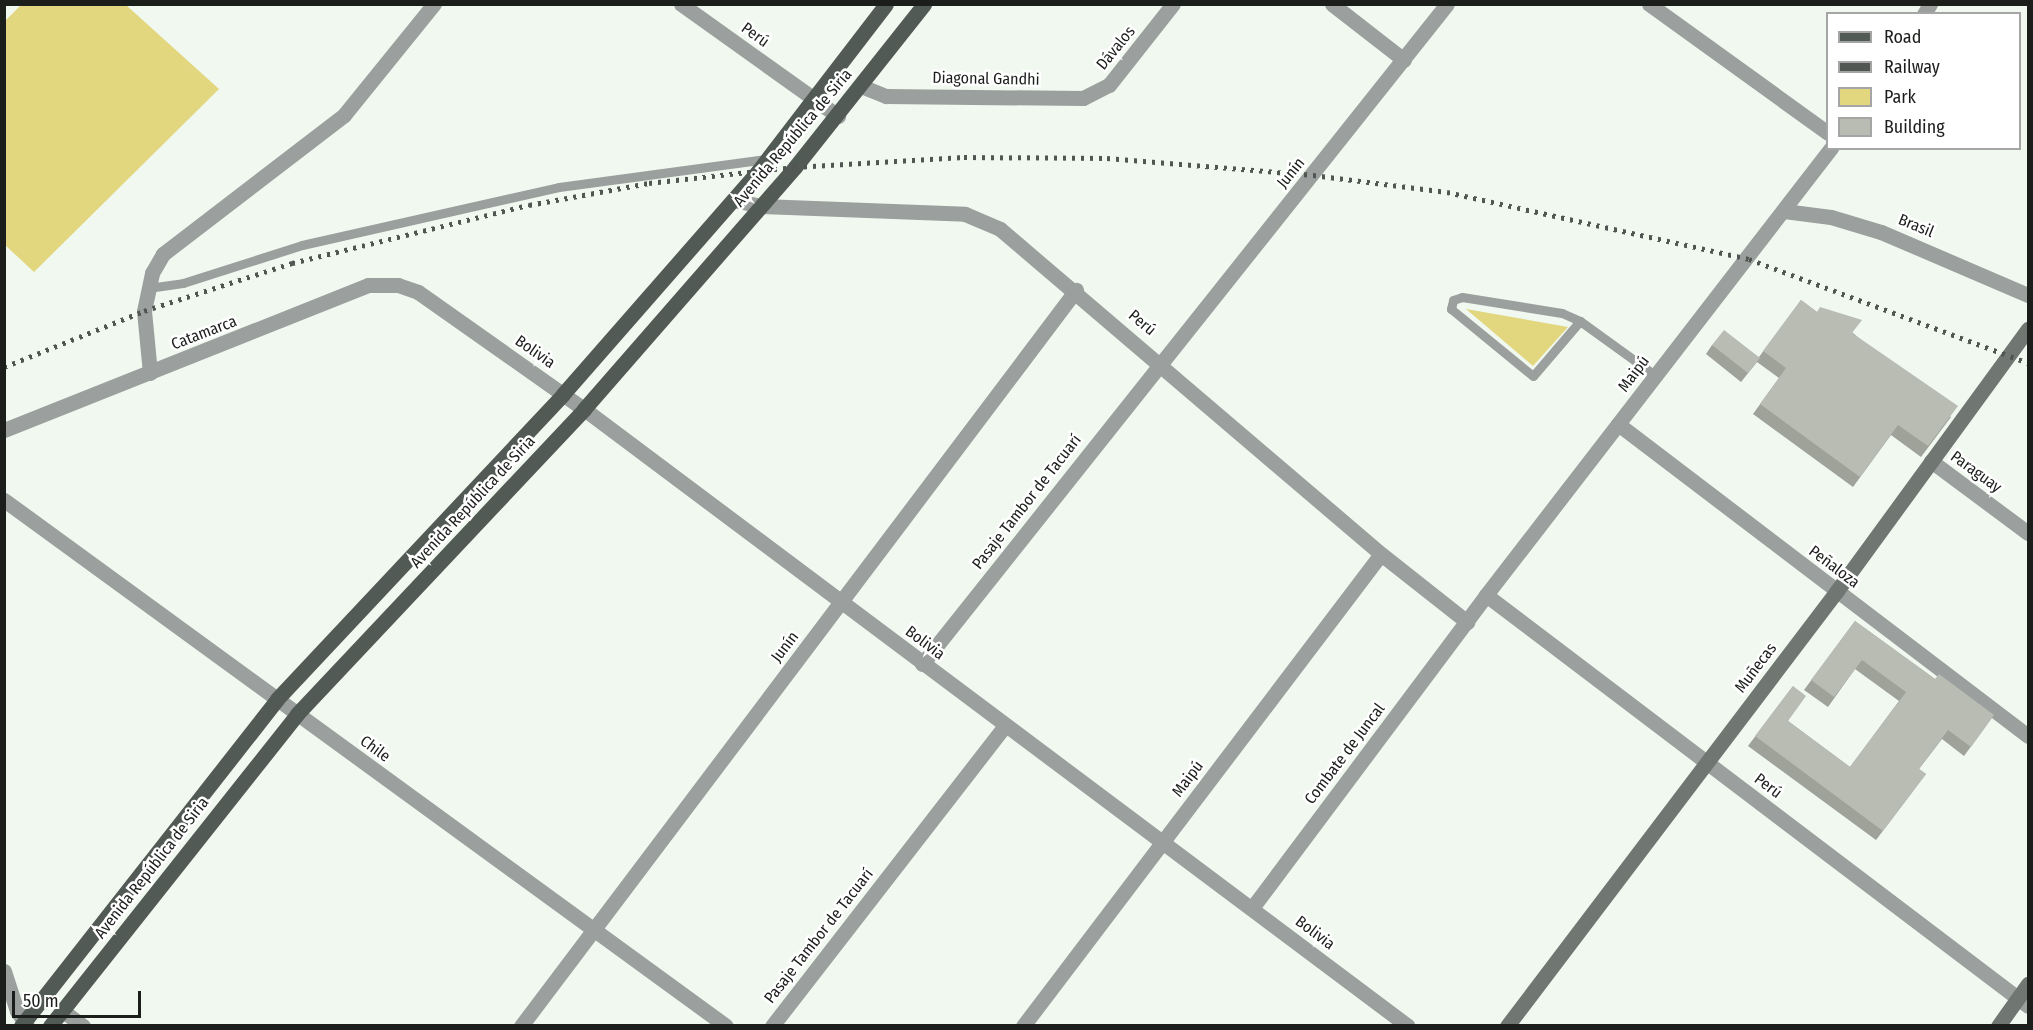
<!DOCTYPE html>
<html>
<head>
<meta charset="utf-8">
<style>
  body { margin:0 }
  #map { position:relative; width:2033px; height:1030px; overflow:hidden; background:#f0f8ef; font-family:"Fira Sans Condensed",sans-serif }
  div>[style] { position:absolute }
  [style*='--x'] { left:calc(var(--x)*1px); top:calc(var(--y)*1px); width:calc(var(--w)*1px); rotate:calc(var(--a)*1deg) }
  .green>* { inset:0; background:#e2d67e }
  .lane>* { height:9px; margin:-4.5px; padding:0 4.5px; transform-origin:4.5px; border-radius:4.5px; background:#9b9f9d }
  .street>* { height:15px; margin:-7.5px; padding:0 7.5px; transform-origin:7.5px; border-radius:7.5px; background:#9b9f9d }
  .secondary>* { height:15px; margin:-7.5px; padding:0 7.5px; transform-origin:7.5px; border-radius:7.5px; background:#707672 }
  .primary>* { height:15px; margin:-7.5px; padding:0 7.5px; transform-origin:7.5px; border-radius:7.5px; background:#525a55 }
  .rail>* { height:4.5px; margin-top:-2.25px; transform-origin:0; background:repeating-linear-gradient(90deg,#525652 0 3px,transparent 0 9px) }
  .wall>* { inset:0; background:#9ea299 }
  .building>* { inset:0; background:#b8bcb2 }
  span { translate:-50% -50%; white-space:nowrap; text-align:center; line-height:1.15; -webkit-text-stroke:5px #fff; paint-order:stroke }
  .street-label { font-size:16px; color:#1b1e1b }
  .frame { position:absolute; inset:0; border:6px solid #1b1e1b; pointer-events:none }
  .legend { position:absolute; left:1826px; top:12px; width:195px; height:138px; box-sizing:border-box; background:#fff; border:2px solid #a4a5a4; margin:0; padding:8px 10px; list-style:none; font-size:18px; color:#1b1e1b }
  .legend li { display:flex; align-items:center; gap:12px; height:30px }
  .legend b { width:30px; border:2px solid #a4a5a4 }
  .scale { position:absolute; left:12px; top:991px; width:129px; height:27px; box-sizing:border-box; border:3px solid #1b1e1b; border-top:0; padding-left:8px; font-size:18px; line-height:21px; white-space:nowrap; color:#1b1e1b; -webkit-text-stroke:4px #fff; paint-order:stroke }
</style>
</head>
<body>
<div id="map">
  <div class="green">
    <div style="clip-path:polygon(21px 5px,126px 5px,219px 89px,34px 272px,4px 244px,5px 21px)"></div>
    <div style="clip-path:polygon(1466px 309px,1568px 327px,1533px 366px)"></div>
  </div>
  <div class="lane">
    <div style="--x:148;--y:288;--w:35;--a:-8"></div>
    <div style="--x:183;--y:283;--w:125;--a:-17.7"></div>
    <div style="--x:302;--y:245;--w:263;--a:-12.7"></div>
    <div style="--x:559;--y:187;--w:208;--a:-7.7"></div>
    <div style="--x:1580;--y:321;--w:72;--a:130.5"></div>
    <div style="--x:1533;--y:376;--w:106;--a:-140.7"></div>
    <div style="--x:1451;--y:309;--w:9;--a:-77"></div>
    <div style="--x:1453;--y:300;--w:9;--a:-18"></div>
    <div style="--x:1462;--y:297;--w:101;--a:9.1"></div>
    <div style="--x:1562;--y:313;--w:20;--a:24"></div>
    <div style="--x:1580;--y:321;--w:92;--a:35.8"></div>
  </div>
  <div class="street">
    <div style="--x:681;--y:4;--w:193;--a:35.5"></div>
    <div style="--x:1332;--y:4;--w:91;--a:37.9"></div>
    <div style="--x:1649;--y:4;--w:221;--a:35.8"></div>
    <div style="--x:1924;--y:14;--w:12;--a:-59"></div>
    <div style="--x:861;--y:86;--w:27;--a:22"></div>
    <div style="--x:886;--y:96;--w:197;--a:0.6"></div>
    <div style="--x:1083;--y:98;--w:29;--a:-27"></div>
    <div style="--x:1109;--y:85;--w:103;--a:-51.7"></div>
    <div style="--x:733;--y:200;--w:29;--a:12"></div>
    <div style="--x:761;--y:206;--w:204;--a:2.2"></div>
    <div style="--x:965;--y:214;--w:38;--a:23"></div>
    <div style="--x:1000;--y:229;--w:501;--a:40.46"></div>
    <div style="--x:1381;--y:554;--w:110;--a:38.3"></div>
    <div style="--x:1784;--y:211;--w:47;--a:7.3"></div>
    <div style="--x:1831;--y:217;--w:52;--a:16.7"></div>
    <div style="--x:1881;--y:232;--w:160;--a:23.2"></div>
    <div style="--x:150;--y:373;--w:62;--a:-95.5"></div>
    <div style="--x:144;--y:311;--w:39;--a:-78"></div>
    <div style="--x:152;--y:273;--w:22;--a:-60"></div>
    <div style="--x:163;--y:254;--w:228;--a:-37.5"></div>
    <div style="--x:344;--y:115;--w:143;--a:-51"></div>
    <div style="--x:1618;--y:424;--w:515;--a:37.27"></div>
    <div style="--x:4;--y:430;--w:392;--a:-21.7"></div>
    <div style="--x:368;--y:285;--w:30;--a:0"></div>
    <div style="--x:398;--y:285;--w:21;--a:19"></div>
    <div style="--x:418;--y:292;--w:203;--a:35.2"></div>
    <div style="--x:584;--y:409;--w:1029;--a:36.83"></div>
    <div style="--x:1931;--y:461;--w:121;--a:36.6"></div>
    <div style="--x:4;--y:500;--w:893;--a:36.07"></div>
    <div style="--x:1486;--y:595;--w:680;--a:37.17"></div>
    <div style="--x:922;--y:664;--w:843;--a:-51.5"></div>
    <div style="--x:1252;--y:908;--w:391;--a:-53.2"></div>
    <div style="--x:1486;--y:595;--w:565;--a:-52.34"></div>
    <div style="--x:4;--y:971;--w:42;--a:72"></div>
    <div style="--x:17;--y:1011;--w:18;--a:56"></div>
    <div style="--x:63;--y:1011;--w:25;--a:37"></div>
    <div style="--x:521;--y:1026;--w:922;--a:-52.98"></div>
    <div style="--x:772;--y:1026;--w:380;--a:-52.2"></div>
    <div style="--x:1023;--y:1026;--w:592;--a:-52.82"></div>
  </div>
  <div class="secondary">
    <div style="--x:1507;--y:1026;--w:545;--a:-52.84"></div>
    <div style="--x:1836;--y:592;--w:326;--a:-53.9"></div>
    <div style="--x:1998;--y:1026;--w:52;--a:-54.5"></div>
  </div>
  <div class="primary">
    <div style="--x:21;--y:1026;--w:415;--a:-51.9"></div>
    <div style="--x:277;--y:699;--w:418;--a:-46.8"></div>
    <div style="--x:563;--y:394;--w:296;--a:-48.8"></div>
    <div style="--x:758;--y:171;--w:210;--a:-52.5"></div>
    <div style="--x:50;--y:1026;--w:398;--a:-51.6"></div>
    <div style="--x:297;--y:714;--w:419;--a:-46.7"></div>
    <div style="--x:584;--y:409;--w:321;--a:-48.9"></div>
    <div style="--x:795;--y:167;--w:208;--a:-51.6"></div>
  </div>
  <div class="rail">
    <div style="--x:4;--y:367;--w:151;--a:-21.8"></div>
    <div style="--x:144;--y:311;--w:156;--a:-18"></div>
    <div style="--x:292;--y:263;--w:244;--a:-13.8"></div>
    <div style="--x:529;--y:205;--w:122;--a:-10.4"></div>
    <div style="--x:649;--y:183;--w:147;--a:-6.3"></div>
    <div style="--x:795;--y:167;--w:169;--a:-3.4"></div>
    <div style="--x:964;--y:157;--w:143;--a:0.4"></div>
    <div style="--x:1107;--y:158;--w:207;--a:4.7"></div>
    <div style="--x:1313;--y:175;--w:135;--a:7.2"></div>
    <div style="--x:1447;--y:192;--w:309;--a:12.5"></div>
    <div style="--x:1749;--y:259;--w:298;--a:20.4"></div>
  </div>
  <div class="wall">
    <div style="clip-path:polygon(1801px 300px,1817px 312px,1853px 333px,1951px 417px,1921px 457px,1891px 435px,1853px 487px,1753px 414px,1779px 378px,1757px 362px,1741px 382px,1706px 354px,1712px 345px,1759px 357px)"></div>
    <div style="clip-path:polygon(1855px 621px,1935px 679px,1994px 715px,1964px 756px,1942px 739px,1919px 769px,1926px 774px,1876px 840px,1748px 746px,1793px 686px,1788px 721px,1850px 767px,1899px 701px,1855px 669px,1828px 707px,1804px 690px)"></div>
  </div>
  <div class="building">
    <div style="clip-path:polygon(1801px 300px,1817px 312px,1820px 307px,1862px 320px,1852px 333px,1958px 406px,1928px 446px,1898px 425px,1860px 477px,1760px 404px,1786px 368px,1763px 351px)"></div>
    <div style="clip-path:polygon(1724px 330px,1760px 358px,1748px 373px,1712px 345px)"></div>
    <div style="clip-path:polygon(1855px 621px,1935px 679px,1939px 674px,1994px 715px,1971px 747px,1948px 730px,1919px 769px,1926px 774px,1883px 831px,1755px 736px,1793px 686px,1806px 696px,1788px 721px,1850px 767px,1906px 692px,1862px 660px,1834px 697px,1811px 680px)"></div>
  </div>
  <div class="street-label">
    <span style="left:755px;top:35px;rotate:36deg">Perú</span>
    <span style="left:1116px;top:48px;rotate:-51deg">Dávalos</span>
    <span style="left:986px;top:79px;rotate:1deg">Diagonal Gandhi</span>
    <span style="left:793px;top:138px;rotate:-50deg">Avenida República de Siria</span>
    <span style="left:1291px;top:173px;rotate:-51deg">Junín</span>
    <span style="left:1916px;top:226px;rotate:22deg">Brasil</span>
    <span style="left:1142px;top:323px;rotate:40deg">Perú</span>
    <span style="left:204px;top:333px;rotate:-21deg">Catamarca</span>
    <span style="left:535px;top:352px;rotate:35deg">Bolivia</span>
    <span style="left:1634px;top:374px;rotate:-53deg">Maipú</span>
    <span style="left:1976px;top:472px;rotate:36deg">Paraguay</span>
    <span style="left:473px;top:502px;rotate:-47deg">Avenida República de Siria</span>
    <span style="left:1027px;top:502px;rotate:-52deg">Pasaje Tambor de Tacuarí</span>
    <span style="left:1834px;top:567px;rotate:37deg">Peñaloza</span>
    <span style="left:925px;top:643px;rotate:37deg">Bolivia</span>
    <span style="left:785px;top:647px;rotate:-53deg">Junín</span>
    <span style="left:1756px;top:668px;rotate:-53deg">Muñecas</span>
    <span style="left:375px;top:749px;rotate:36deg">Chile</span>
    <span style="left:1345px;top:754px;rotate:-53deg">Combate de Juncal</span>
    <span style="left:1188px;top:779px;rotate:-53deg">Maipú</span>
    <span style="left:1768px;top:786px;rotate:37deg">Perú</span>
    <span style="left:152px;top:868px;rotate:-52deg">Avenida República de Siria</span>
    <span style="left:1315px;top:933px;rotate:37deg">Bolivia</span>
    <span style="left:819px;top:936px;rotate:-52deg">Pasaje Tambor de Tacuarí</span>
  </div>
  <div class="frame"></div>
  <ul class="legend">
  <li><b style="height:8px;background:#525a55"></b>Road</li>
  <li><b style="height:8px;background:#525652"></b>Railway</li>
  <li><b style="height:16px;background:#e2d67e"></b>Park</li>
  <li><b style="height:16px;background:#b8bcb2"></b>Building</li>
  </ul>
  <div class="scale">50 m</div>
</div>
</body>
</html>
